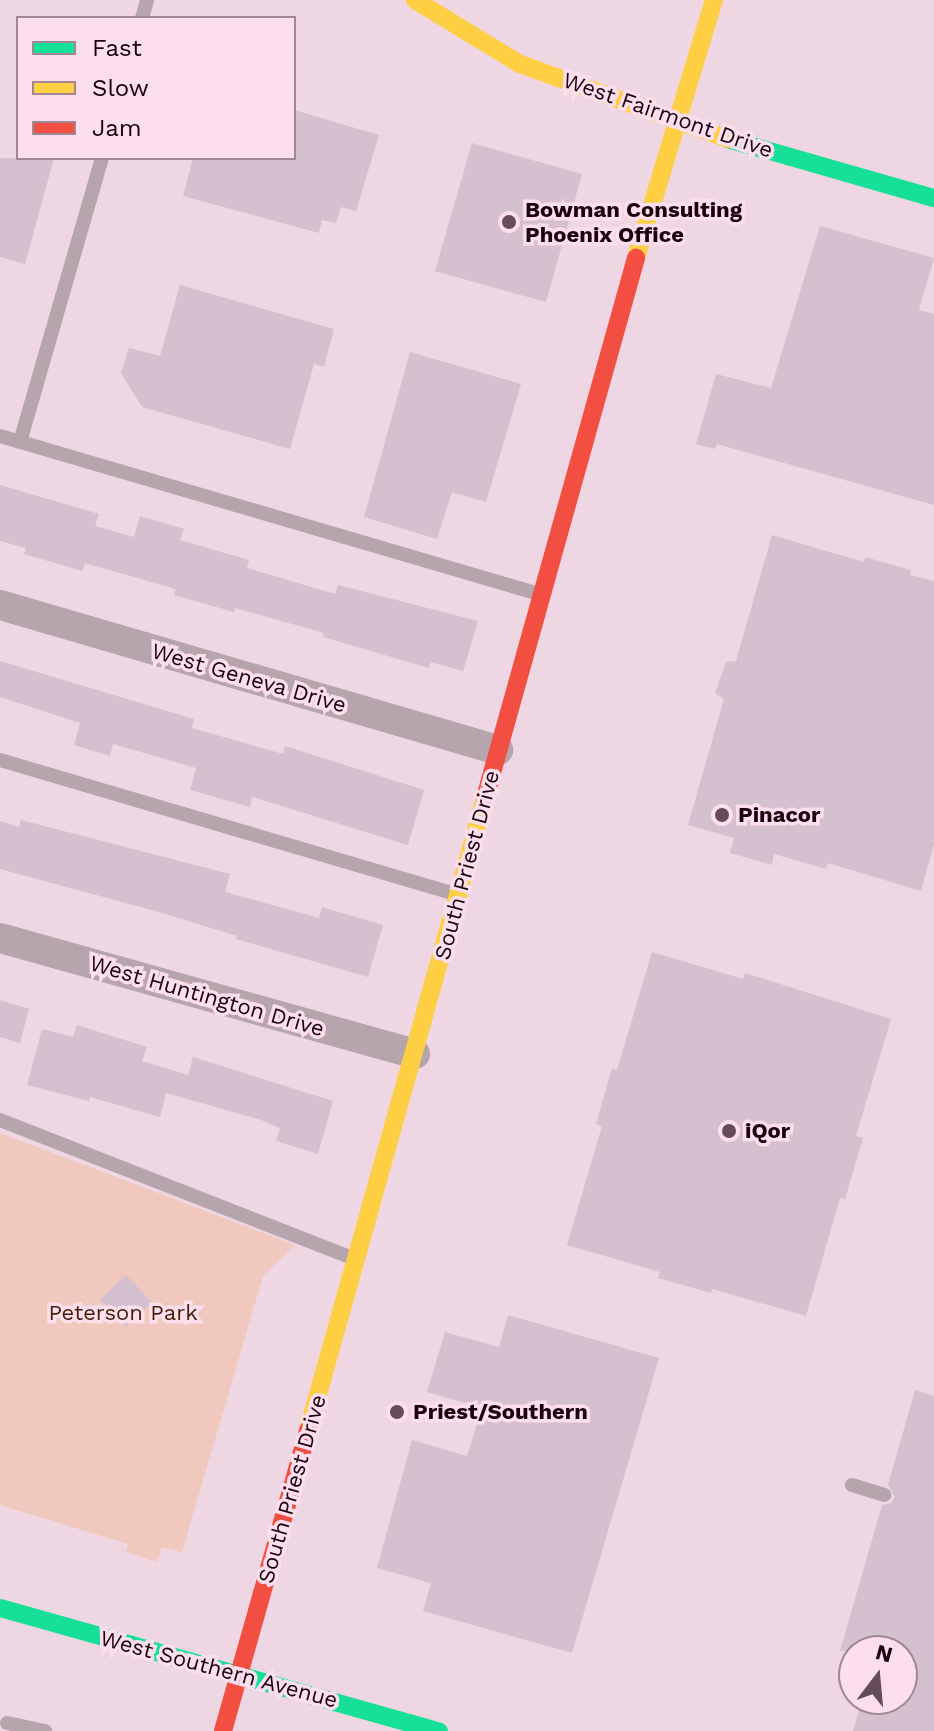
<!DOCTYPE html>
<html>
<head>
<meta charset="utf-8">
<style>
  body { margin:0 }
  #map { position:relative; width:934px; height:1731px; overflow:hidden; background:#eed6e2; font-family:"Work Sans",sans-serif }
  div>[style] { position:absolute }
  [style*='--x'] { left:calc(var(--x)*1px); top:calc(var(--y)*1px); width:calc(var(--w)*1px); rotate:calc(var(--a)*1deg) }
  .green>* { inset:0; background:#f0c8be }
  .building>* { inset:0; background:#d4c0ce }
  .lane>* { height:14px; margin:-7px; padding:0 7px; transform-origin:7px; border-radius:7px; background:#b7a5ad }
  .street>* { height:30px; margin:-15px; padding:0 15px; transform-origin:15px; border-radius:15px; background:#b7a5ad }
  .fast>* { height:18px; margin:-9px; padding:0 9px; transform-origin:9px; border-radius:9px; background:#16e098 }
  .slow>* { height:18px; margin:-9px; padding:0 9px; transform-origin:9px; border-radius:9px; background:#ffcf43 }
  .jam>* { height:18px; margin:-9px; padding:0 9px; transform-origin:9px; border-radius:9px; background:#f24e42 }
  .dots>* { width:22px; height:22px; translate:-50% -50%; box-sizing:border-box; border:4px solid #fcdeec; border-radius:50% }
  span { translate:-50% -50%; white-space:nowrap; text-align:center; line-height:1.15; -webkit-text-stroke:7px #fcdeec; paint-order:stroke }
  .street-label { font-size:22px; color:#19030f }
  .poi-label { font-size:22px; color:#19030f; font-weight:700 }
  .left { translate:0 -50%; text-align:left }
  .park-label { font-size:22px; color:#431d06 }
  .legend { position:absolute; left:16px; top:16px; width:280px; height:144px; box-sizing:border-box; background:#fcdeec; border:2px solid #a18694; margin:0; padding:10px 14px; list-style:none; font-size:24px; color:#19030f }
  .legend li { display:flex; align-items:center; gap:16px; height:40px }
  .legend b { width:40px; border:2px solid #a18694 }
  .north { position:absolute; left:838px; top:1635px; width:80px; height:80px; box-sizing:border-box; background:#fcdeec; border:2px solid #a18694; border-radius:50%; rotate:16deg; font-size:22px; font-weight:700; line-height:32px; text-align:center; color:#19030f }
  .north::after { content:''; display:block; margin:auto; width:28px; height:36px; background:#644d59; clip-path:polygon(50% 0,100% 100%,50% 72%,0 100%) }
</style>
</head>
<body>
<div id="map">
  <div class="green">
    <div style="clip-path:polygon(0 1133px,295px 1245px,263px 1276px,182px 1552px,162px 1547px,157px 1562px,126px 1552px,128px 1544px,0 1505px)"></div>
  </div>
  <div class="building">
    <div style="clip-path:polygon(294px 110px,379px 135px,356px 211px,341px 207px,336px 223px,322px 220px,319px 233px,183px 196px,193px 158px,294px 158px)"></div>
    <div style="clip-path:polygon(472px 143px,582px 174px,546px 302px,435px 271px)"></div>
    <div style="clip-path:polygon(0 158px,54px 158px,25px 264px,0 257px)"></div>
    <div style="clip-path:polygon(820px 226px,934px 258px,919px 310px,934px 314px,934px 505px,717px 444px,715px 449px,696px 444px,716px 374px,771px 388px)"></div>
    <div style="clip-path:polygon(180px 285px,334px 329px,324px 367px,314px 364px,290px 449px,142px 407px,121px 373px,129px 348px,160px 356px)"></div>
    <div style="clip-path:polygon(410px 352px,521px 384px,486px 502px,452px 492px,437px 539px,364px 517px)"></div>
    <div style="clip-path:polygon(0 485px,99px 514px,95px 526px,134px 537px,140px 516px,184px 529px,180px 540px,249px 560px,247px 568px,335px 594px,338px 585px,478px 621px,463px 671px,431px 662px,429px 668px,323px 637px,324px 633px,235px 608px,234px 612px,174px 595px,176px 589px,85px 563px,82px 571px,24px 554px,26px 548px,0 541px)"></div>
    <div style="clip-path:polygon(772px 535px,864px 562px,865px 557px,911px 570px,910px 575px,934px 581px,934px 844px,921px 891px,828px 863px,826px 869px,774px 854px,772px 865px,730px 853px,734px 838px,688px 825px,724px 699px,715px 693px,726px 662px,736px 661px)"></div>
    <div style="clip-path:polygon(0 661px,194px 719px,192px 728px,283px 754px,285px 746px,424px 790px,408px 845px,252px 797px,250px 807px,190px 790px,196px 768px,113px 744px,110px 756px,74px 745px,80px 723px,0 697px)"></div>
    <div style="clip-path:polygon(21px 820px,230px 874px,225px 892px,319px 918px,322px 907px,383px 925px,368px 977px,236px 939px,237px 936px,159px 912px,0 869px,0 821px,19px 827px)"></div>
    <div style="clip-path:polygon(652px 952px,743px 979px,745px 973px,891px 1019px,856px 1136px,863px 1138px,845px 1199px,840px 1198px,806px 1316px,712px 1289px,711px 1293px,658px 1278px,660px 1272px,567px 1245px,602px 1126px,596px 1124px,612px 1068px,617px 1070px)"></div>
    <div style="clip-path:polygon(0 1000px,29px 1009px,20px 1043px,0 1037px)"></div>
    <div style="clip-path:polygon(77px 1025px,147px 1047px,142px 1061px,188px 1075px,193px 1057px,333px 1101px,318px 1154px,276px 1141px,280px 1128px,261px 1120px,166px 1093px,160px 1117px,90px 1097px,89px 1101px,27px 1085px,42px 1029px,73px 1037px)"></div>
    <div style="clip-path:polygon(126px 1275px,152px 1302px,126px 1327px,100px 1300px)"></div>
    <div style="clip-path:polygon(508px 1315px,659px 1358px,572px 1653px,423px 1611px,431px 1583px,377px 1568px,412px 1440px,467px 1456px,482px 1408px,427px 1392px,445px 1332px,499px 1347px)"></div>
    <div style="clip-path:polygon(915px 1390px,934px 1396px,934px 1731px,853px 1731px,862px 1699px,902px 1699px,902px 1651px,840px 1651px,882px 1505px,891px 1503px,895px 1497px,888px 1485px)"></div>
  </div>
  <div class="lane">
    <div style="--x:142;--y:18;--w:19;--a:-74"></div>
    <div style="--x:0;--y:436;--w:559;--a:16.33"></div>
    <div style="--x:20;--y:442;--w:296;--a:-73.9"></div>
    <div style="--x:0;--y:760;--w:475;--a:16.4"></div>
    <div style="--x:0;--y:1120;--w:379;--a:21.4"></div>
    <div style="--x:852;--y:1485;--w:34;--a:17"></div>
    <div style="--x:7;--y:1723;--w:39;--a:12"></div>
  </div>
  <div class="street">
    <div style="--x:0;--y:605;--w:519;--a:16.23"></div>
    <div style="--x:0;--y:938;--w:431;--a:15.6"></div>
  </div>
  <div class="fast">
    <div style="--x:728;--y:139;--w:214;--a:16"></div>
    <div style="--x:0;--y:1608;--w:456;--a:15.7"></div>
  </div>
  <div class="slow">
    <div style="--x:415;--y:0;--w:123;--a:31.4"></div>
    <div style="--x:520;--y:64;--w:221;--a:19.8"></div>
    <div style="--x:636;--y:258;--w:270;--a:-73.2"></div>
    <div style="--x:308;--y:1430;--w:656;--a:-74.35"></div>
  </div>
  <div class="jam">
    <div style="--x:485;--y:798;--w:561;--a:-74.38"></div>
    <div style="--x:223;--y:1731;--w:313;--a:-74.2"></div>
  </div>
  <div class="dots">
    <div style="left:509px;top:222px;background:#644d59"></div>
    <div style="left:722px;top:815px;background:#644d59"></div>
    <div style="left:729px;top:1131px;background:#644d59"></div>
    <div style="left:397px;top:1412px;background:#644d59"></div>
  </div>
  <div class="street-label">
    <span style="left:668px;top:115px;rotate:19deg">West Fairmont Drive</span>
    <span style="left:249px;top:678px;rotate:16deg">West Geneva Drive</span>
    <span style="left:467px;top:865px;rotate:-75deg">South Priest Drive</span>
    <span style="left:207px;top:996px;rotate:16deg">West Huntington Drive</span>
    <span style="left:292px;top:1489px;rotate:-74deg">South Priest Drive</span>
    <span style="left:219px;top:1669px;rotate:15deg">West Southern Avenue</span>
  </div>
  <div class="poi-label">
    <span class="left" style="left:525px;top:222px">Bowman Consulting<br>Phoenix Office</span>
    <span class="left" style="left:738px;top:815px">Pinacor</span>
    <span class="left" style="left:745px;top:1131px">iQor</span>
    <span class="left" style="left:413px;top:1412px">Priest/Southern</span>
  </div>
  <div class="park-label">
    <span style="left:123px;top:1313px">Peterson Park</span>
  </div>
  <ul class="legend">
  <li><b style="height:10px;background:#16e098"></b>Fast</li>
  <li><b style="height:10px;background:#ffcf43"></b>Slow</li>
  <li><b style="height:10px;background:#f24e42"></b>Jam</li>
  </ul>
  <div class="north">N</div>
</div>
</body>
</html>
